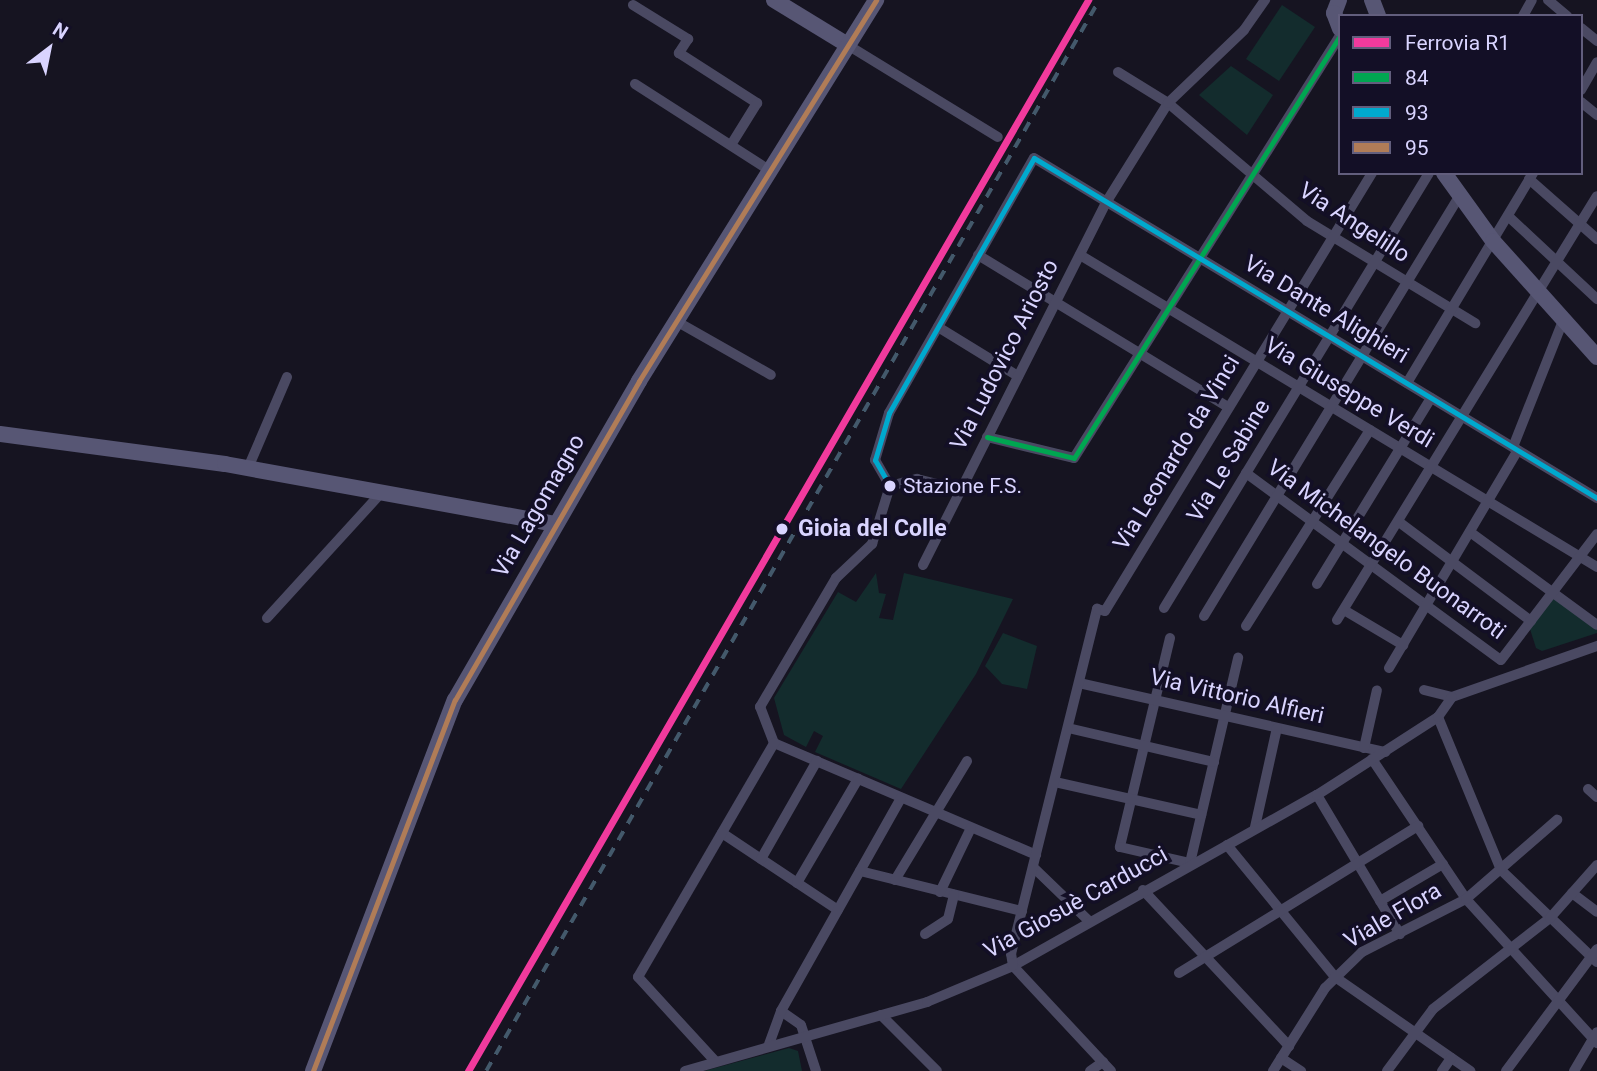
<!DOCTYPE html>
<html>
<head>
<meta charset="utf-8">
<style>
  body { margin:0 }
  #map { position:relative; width:1597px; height:1071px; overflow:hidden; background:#161421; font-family:Roboto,sans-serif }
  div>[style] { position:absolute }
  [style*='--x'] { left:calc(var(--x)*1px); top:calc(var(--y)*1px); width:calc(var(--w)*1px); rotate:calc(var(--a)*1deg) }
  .green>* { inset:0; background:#132c2d }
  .street>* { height:10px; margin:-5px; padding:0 5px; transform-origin:5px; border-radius:5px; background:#4a4962 }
  .secondary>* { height:16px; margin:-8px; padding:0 8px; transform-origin:8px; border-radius:8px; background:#575674 }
  .rail>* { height:3.5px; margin-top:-1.75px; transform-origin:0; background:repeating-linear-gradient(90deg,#43596b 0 10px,transparent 0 19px) }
  .bus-1>* { height:5px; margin:-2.5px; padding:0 2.5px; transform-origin:2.5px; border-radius:2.5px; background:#00a651 }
  .bus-2>* { height:5px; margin:-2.5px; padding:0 2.5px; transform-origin:2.5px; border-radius:2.5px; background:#00a9ce }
  .bus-3>* { height:5px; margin:-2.5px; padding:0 2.5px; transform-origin:2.5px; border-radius:2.5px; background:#b07c57 }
  .rail-1>* { height:7px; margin:-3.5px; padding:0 3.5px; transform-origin:3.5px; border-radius:3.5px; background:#f13a9d }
  .dots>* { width:19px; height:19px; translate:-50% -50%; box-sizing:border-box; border:4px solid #130f26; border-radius:50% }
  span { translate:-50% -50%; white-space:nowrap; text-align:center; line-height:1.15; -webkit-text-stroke:7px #130f26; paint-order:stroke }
  .bus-label { font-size:21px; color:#d9d4ff }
  .left { translate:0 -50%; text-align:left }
  .street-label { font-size:23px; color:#d9d4ff }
  .stop-label { font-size:23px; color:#d9d4ff; font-weight:700 }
  .legend { position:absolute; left:1338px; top:14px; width:245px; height:161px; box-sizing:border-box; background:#130f26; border:2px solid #625e7d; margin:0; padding:9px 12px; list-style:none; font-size:21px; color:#d9d4ff }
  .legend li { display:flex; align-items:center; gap:14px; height:35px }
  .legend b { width:35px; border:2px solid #625e7d }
  .north { position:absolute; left:14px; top:14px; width:70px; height:70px; -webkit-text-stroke:5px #130f26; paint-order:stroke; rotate:32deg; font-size:19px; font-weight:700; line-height:28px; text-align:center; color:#d9d4ff }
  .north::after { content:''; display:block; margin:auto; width:24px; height:32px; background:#d9d4ff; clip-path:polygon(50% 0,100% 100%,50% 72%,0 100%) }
</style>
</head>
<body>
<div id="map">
  <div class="green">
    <div style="clip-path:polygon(1282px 5px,1315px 27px,1279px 81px,1246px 59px)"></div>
    <div style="clip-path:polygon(1231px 66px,1273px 95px,1247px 135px,1199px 95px)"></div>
    <div style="clip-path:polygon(876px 573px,879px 593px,886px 594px,879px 618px,893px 620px,904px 573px,1013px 599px,976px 674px,901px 789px,815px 752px,823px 736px,814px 731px,806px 747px,784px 735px,774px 698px,838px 592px,856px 602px)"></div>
    <div style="clip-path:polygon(1553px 597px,1597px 630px,1597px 633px,1542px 651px,1536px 648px,1530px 629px)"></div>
    <div style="clip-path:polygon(1003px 633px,1037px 646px,1027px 689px,1002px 684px,985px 666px)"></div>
    <div style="clip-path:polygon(789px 1048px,798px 1051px,802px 1071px,704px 1071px)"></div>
  </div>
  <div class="street">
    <div style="--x:1548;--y:0;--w:25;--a:40"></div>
    <div style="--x:633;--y:5;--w:65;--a:31.7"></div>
    <div style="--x:688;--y:39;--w:17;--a:123"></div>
    <div style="--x:679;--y:53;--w:93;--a:32.7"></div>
    <div style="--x:757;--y:103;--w:49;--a:121.8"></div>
    <div style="--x:1523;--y:16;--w:18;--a:-61"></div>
    <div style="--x:1581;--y:28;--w:21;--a:39"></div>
    <div style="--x:846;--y:44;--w:178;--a:31.5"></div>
    <div style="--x:1118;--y:72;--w:59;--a:31.8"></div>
    <div style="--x:1168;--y:103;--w:182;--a:40.3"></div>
    <div style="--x:1307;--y:221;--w:197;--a:31.3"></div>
    <div style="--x:635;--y:84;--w:159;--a:32.7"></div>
    <div style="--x:1581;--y:90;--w:32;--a:-60"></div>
    <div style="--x:1581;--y:102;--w:21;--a:39"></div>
    <div style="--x:1529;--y:179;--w:91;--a:41.4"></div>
    <div style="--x:1508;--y:216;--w:122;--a:43"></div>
    <div style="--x:978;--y:255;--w:293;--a:31.3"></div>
    <div style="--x:1080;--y:255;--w:604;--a:31.11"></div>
    <div style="--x:676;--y:321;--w:109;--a:29.6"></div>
    <div style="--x:938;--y:327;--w:94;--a:31.5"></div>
    <div style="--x:1407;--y:383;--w:245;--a:-59"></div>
    <div style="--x:987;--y:437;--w:89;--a:13.6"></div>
    <div style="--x:1074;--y:458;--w:499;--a:-57.8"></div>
    <div style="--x:1513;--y:447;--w:136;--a:-68.4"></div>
    <div style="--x:248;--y:468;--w:99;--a:-66.8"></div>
    <div style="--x:1246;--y:473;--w:316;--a:36.3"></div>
    <div style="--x:890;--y:486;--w:30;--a:-120"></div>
    <div style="--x:875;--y:460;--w:49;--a:-73.4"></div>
    <div style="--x:889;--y:413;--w:293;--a:-60.4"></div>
    <div style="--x:1034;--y:158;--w:658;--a:31.13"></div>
    <div style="--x:1399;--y:522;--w:165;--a:36.9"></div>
    <div style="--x:1470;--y:532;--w:157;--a:36.2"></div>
    <div style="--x:923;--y:565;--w:408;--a:-63.2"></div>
    <div style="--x:1107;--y:201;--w:115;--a:-58.1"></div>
    <div style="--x:1168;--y:103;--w:105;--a:-43.8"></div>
    <div style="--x:1244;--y:30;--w:37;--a:-55"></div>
    <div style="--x:1317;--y:584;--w:218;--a:-58.5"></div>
    <div style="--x:1164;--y:608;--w:509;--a:-58.65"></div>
    <div style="--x:1344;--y:610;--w:69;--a:30.7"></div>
    <div style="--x:1204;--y:616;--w:493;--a:-58.7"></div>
    <div style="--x:267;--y:618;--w:171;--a:-47.6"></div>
    <div style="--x:1337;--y:620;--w:497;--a:-58.5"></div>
    <div style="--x:1246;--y:626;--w:232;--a:-57.7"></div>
    <div style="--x:1170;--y:638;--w:215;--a:103.5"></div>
    <div style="--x:1120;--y:847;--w:72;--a:12.9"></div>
    <div style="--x:1190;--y:863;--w:211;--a:-76.8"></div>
    <div style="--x:1501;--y:660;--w:158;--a:-52.7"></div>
    <div style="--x:1389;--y:668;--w:253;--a:-59.4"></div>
    <div style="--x:1079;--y:683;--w:314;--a:12.7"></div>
    <div style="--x:1424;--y:690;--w:29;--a:14"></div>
    <div style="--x:1452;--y:697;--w:154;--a:-19.4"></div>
    <div style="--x:1438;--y:717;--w:165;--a:67.6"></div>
    <div style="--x:1501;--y:870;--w:133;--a:43.8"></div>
    <div style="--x:1068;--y:728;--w:150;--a:13.1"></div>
    <div style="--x:774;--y:743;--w:39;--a:-111"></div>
    <div style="--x:760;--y:707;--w:150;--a:-59.5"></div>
    <div style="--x:836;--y:578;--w:50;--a:-43.4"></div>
    <div style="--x:872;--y:544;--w:61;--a:-72.8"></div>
    <div style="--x:890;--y:486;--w:28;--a:-15"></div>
    <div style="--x:917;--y:479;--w:45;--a:14"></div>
    <div style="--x:774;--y:743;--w:285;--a:23.1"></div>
    <div style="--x:1364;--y:748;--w:59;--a:-77.4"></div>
    <div style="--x:1372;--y:759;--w:169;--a:56.1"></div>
    <div style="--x:1466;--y:899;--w:195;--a:47.7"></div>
    <div style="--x:1055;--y:782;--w:150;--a:12.7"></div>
    <div style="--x:1588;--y:789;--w:12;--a:42"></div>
    <div style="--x:1317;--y:795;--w:162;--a:59.2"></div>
    <div style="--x:1255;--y:827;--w:101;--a:-77.5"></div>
    <div style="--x:722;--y:833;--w:139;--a:33.6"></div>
    <div style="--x:1227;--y:845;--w:171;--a:50.7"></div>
    <div style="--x:1335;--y:977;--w:165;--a:34.8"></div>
    <div style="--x:761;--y:859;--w:113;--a:-60.3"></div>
    <div style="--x:1033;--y:867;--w:78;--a:44"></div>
    <div style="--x:860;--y:871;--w:167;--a:13.9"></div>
    <div style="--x:895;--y:880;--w:139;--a:-58.8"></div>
    <div style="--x:797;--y:883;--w:121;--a:-59.6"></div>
    <div style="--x:1143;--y:890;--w:214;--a:46.9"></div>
    <div style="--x:940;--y:892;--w:71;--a:-64.2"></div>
    <div style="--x:1572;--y:893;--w:31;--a:37"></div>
    <div style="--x:1380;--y:901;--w:73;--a:-30.4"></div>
    <div style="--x:925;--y:934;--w:27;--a:-33"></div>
    <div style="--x:948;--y:919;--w:25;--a:-76"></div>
    <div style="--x:1179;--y:973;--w:281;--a:-31.6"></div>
    <div style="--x:781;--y:1011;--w:24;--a:35"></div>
    <div style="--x:801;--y:1025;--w:48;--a:71.9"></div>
    <div style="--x:881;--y:1015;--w:79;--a:45"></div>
    <div style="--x:768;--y:1047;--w:38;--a:-70"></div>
    <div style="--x:781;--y:1011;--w:244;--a:-60.6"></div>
    <div style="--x:1281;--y:1058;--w:24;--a:33"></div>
    <div style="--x:715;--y:1061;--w:114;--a:-132.5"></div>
    <div style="--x:638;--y:977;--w:271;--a:-59.8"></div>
    <div style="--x:685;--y:1071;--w:252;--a:-15.9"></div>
    <div style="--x:927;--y:1002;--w:93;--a:-22.7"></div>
    <div style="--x:1013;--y:966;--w:349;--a:-29.4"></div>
    <div style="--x:1317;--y:795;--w:144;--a:-32.8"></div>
    <div style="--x:1438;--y:717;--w:24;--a:-55"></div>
    <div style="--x:1090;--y:1071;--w:16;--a:-35"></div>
    <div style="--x:1111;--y:1071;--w:144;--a:-133"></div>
    <div style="--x:1013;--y:966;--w:12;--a:-99"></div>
    <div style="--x:1011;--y:954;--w:356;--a:-76"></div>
    <div style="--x:1097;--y:609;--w:8;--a:14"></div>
    <div style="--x:1105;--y:611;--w:513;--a:-58.63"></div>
    <div style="--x:1273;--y:1071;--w:98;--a:-57.9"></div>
    <div style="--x:1325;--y:988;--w:52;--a:-44.2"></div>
    <div style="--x:1362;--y:952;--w:117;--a:-27"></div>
    <div style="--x:1466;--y:899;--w:121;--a:-41"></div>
    <div style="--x:1387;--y:1071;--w:77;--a:-53.4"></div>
    <div style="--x:1433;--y:1009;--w:148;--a:-37.9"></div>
    <div style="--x:1550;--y:918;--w:71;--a:-48.4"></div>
    <div style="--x:1442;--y:1071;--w:16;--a:-55"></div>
    <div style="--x:1506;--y:1071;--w:152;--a:-53.3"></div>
    <div style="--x:1574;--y:1071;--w:45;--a:-59.5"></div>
  </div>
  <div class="secondary">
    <div style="--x:774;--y:0;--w:84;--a:31.4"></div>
    <div style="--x:1339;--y:0;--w:14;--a:111"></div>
    <div style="--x:1334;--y:13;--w:17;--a:69"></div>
    <div style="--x:1372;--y:0;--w:17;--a:69"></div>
    <div style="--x:1444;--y:173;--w:84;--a:54.2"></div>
    <div style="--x:1493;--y:241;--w:156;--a:48.1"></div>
    <div style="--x:0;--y:434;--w:227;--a:7.6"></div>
    <div style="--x:225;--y:464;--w:335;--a:10.3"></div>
    <div style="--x:313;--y:1071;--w:397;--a:-69.1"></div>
    <div style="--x:455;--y:700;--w:368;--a:-60"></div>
    <div style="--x:639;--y:381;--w:449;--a:-58.1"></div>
  </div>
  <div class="rail">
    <div style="--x:486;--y:1071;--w:1234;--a:-60.21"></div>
  </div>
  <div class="bus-1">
    <div style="--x:987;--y:437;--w:89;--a:13.6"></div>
    <div style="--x:1074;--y:458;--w:499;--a:-57.8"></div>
  </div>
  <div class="bus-2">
    <div style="--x:890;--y:486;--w:30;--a:-120"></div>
    <div style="--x:875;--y:460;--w:49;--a:-73.4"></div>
    <div style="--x:889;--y:413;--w:293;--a:-60.4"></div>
    <div style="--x:1034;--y:158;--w:658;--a:31.13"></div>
  </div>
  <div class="bus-3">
    <div style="--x:313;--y:1071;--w:397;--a:-69.1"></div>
    <div style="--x:455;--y:700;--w:368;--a:-60"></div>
    <div style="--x:639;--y:381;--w:449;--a:-58.1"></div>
  </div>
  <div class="rail-1">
    <div style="--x:468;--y:1071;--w:1238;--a:-59.93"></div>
  </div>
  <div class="dots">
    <div style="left:890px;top:486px;background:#d9d4ff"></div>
    <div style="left:782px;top:529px;background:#d9d4ff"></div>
  </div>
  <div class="bus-label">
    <span class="left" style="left:903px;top:486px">Stazione F.S.</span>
  </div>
  <div class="street-label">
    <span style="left:1354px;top:223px;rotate:33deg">Via Angelillo</span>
    <span style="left:1326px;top:310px;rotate:31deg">Via Dante Alighieri</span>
    <span style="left:1005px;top:355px;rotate:-63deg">Via Ludovico Ariosto</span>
    <span style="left:1349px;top:393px;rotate:31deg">Via Giuseppe Verdi</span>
    <span style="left:1177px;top:453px;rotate:-59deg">Via Leonardo da Vinci</span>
    <span style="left:1229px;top:461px;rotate:-59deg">Via Le Sabine</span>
    <span style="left:539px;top:506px;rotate:-60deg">Via Lagomagno</span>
    <span style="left:1386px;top:550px;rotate:36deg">Via Michelangelo Buonarroti</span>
    <span style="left:1237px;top:697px;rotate:13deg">Via Vittorio Alfieri</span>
    <span style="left:1076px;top:903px;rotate:-29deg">Via Giosuè Carducci</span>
    <span style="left:1393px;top:916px;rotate:-30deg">Viale Flora</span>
  </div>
  <div class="stop-label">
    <span class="left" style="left:798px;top:529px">Gioia del Colle</span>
  </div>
  <ul class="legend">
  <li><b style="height:9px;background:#f13a9d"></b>Ferrovia R1</li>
  <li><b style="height:9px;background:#00a651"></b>84</li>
  <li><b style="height:9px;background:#00a9ce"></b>93</li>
  <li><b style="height:9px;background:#b07c57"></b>95</li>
  </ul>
  <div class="north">N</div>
</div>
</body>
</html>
